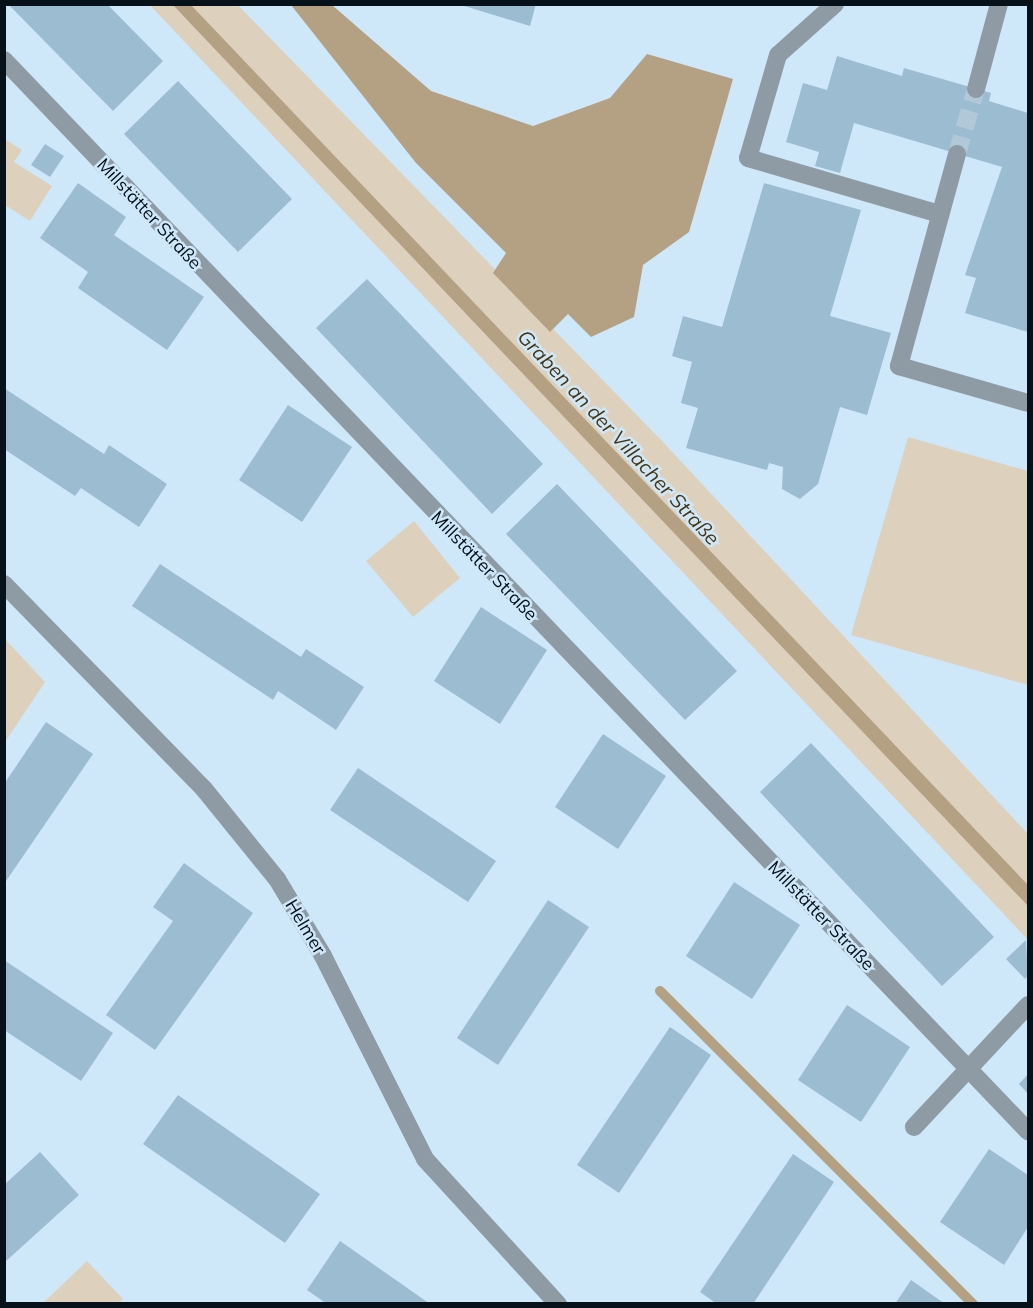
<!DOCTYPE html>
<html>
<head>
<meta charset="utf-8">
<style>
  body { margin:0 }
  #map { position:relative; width:1033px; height:1308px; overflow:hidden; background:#cee8fa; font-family:Mulish,sans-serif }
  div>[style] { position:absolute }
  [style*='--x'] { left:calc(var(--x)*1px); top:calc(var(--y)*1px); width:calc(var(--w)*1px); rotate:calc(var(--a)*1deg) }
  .green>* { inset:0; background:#ddd1be }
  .water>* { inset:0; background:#b4a083 }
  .stream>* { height:10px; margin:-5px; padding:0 5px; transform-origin:5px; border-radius:5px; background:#b4a083 }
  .building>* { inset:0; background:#9cbcd2 }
  .minor-tunnel>* { height:18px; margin-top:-9px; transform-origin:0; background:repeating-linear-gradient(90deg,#b0c8d8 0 18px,transparent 0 27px) }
  .minor>* { height:18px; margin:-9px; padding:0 9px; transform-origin:9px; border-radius:9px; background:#8e9ba5 }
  span { translate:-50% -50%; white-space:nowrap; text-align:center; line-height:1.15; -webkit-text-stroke:5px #cee8fa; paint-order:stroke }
  .street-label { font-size:18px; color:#061119 }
  .water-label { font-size:20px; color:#4b350e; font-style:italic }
  .frame { position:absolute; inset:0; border:6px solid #061119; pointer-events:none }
</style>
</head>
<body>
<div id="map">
  <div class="green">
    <div style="clip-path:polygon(150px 5px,238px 5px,663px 442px,1028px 834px,1028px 940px)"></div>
    <div style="clip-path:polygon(6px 140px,22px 150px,14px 162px,52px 186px,30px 221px,5px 205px)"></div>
    <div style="clip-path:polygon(908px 437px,1028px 471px,1028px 685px,851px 635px)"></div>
    <div style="clip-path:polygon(414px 521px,460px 578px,413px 617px,366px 561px)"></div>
    <div style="clip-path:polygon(5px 639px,45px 682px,5px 742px)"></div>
    <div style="clip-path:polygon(87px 1261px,123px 1299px,118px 1303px,43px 1303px)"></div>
  </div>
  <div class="water">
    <div style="clip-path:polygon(173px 5px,191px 5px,1028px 885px,1028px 906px)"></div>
    <div style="clip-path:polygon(291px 5px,332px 5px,431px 91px,533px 126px,610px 98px,647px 54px,733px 79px,689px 232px,643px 265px,634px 317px,591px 337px,568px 314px,550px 332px,493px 273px,506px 253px,416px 163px)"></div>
  </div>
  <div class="stream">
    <div style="--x:660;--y:991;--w:443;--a:45"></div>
  </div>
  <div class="building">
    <div style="clip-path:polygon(8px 4px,107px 4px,163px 61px,113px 111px)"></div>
    <div style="clip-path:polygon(458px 4px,536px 4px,530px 26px)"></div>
    <div style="clip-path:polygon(837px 56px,902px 76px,904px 68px,991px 93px,989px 101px,1028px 113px,1028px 332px,965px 313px,976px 278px,965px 275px,1002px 167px,854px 123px,840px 173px,815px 166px,819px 152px,786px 142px,803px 83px,827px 90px)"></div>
    <div style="clip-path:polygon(178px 81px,292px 199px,238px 252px,124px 134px)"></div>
    <div style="clip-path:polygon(45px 144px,64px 156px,50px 177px,31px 165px)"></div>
    <div style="clip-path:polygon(78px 183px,126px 217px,114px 235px,204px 297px,167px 350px,78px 288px,88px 272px,40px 238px)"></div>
    <div style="clip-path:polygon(764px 183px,861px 210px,830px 316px,891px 333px,867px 415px,840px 407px,818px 484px,800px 499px,782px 489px,783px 467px,769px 463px,767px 470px,686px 448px,698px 408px,681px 403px,692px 362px,672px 356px,683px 316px,722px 327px)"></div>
    <div style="clip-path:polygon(367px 279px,543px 464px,492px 514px,316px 328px)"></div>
    <div style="clip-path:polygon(4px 388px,104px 454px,109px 445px,167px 484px,139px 527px,81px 488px,75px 496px,4px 449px)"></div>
    <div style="clip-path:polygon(288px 405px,352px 447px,302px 522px,239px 480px)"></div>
    <div style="clip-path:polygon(557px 484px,737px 671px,685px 720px,506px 534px)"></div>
    <div style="clip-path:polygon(160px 564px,301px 657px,306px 649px,364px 687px,336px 730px,278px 691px,273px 700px,132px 606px)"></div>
    <div style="clip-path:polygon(481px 607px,547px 650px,500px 724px,434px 681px)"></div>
    <div style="clip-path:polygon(46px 722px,93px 754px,4px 884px,4px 784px)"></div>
    <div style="clip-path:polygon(603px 734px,666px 776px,618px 849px,555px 807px)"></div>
    <div style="clip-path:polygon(811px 743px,994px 937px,942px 986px,760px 792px)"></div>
    <div style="clip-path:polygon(358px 768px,496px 861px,468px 902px,330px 810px)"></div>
    <div style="clip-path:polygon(184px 863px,253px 913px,155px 1050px,106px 1015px,173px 921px,153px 907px)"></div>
    <div style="clip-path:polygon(734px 882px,800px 925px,752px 999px,686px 956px)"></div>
    <div style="clip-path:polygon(548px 900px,589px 927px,498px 1065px,457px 1038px)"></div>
    <div style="clip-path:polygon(1026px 940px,1028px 976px,1025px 979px,1006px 959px)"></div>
    <div style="clip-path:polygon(4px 960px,113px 1033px,81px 1081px,4px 1030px)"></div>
    <div style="clip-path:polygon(847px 1005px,910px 1047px,861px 1122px,798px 1080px)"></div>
    <div style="clip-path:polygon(670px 1027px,711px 1055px,619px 1193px,577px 1165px)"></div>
    <div style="clip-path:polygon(1028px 1074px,1028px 1094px,1019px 1084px)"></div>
    <div style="clip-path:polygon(178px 1095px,320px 1194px,285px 1243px,143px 1144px)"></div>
    <div style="clip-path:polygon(989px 1149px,1028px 1175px,1028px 1227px,1004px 1265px,940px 1222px)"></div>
    <div style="clip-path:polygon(40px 1152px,79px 1195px,5px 1262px,5px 1184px)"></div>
    <div style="clip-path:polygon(793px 1154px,834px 1182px,753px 1304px,717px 1304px,700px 1292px)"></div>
    <div style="clip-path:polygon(340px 1241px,413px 1292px,430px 1304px,327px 1304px,307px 1290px)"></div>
    <div style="clip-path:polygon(911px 1280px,945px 1304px,895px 1304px)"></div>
  </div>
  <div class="minor-tunnel">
    <div style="--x:957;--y:154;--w:68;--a:-73.7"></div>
  </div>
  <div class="minor">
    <div style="--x:835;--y:4;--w:76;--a:138.2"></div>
    <div style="--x:778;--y:55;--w:107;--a:106.2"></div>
    <div style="--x:748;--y:158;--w:200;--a:16.3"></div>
    <div style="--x:4;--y:60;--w:1482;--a:46.29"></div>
    <div style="--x:976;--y:89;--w:88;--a:-74.9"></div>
    <div style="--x:957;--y:154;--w:220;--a:105.3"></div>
    <div style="--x:899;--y:366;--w:134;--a:16"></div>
    <div style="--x:4;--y:584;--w:286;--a:45.7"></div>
    <div style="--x:204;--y:789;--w:116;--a:51"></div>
    <div style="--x:277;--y:879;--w:90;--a:59.1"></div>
    <div style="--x:323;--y:956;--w:227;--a:63.3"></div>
    <div style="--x:425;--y:1159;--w:197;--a:47.5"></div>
    <div style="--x:914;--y:1127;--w:167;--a:-46.9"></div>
  </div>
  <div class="street-label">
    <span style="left:149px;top:214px;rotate:47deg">Millstätter Straße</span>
    <span style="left:484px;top:566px;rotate:46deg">Millstätter Straße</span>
    <span style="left:821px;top:916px;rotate:46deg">Millstätter Straße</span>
    <span style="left:305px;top:927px;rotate:59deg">Helmer</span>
  </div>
  <div class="water-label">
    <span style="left:619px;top:437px;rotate:47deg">Graben an der Villacher Straße</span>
  </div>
  <div class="frame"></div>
</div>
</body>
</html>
